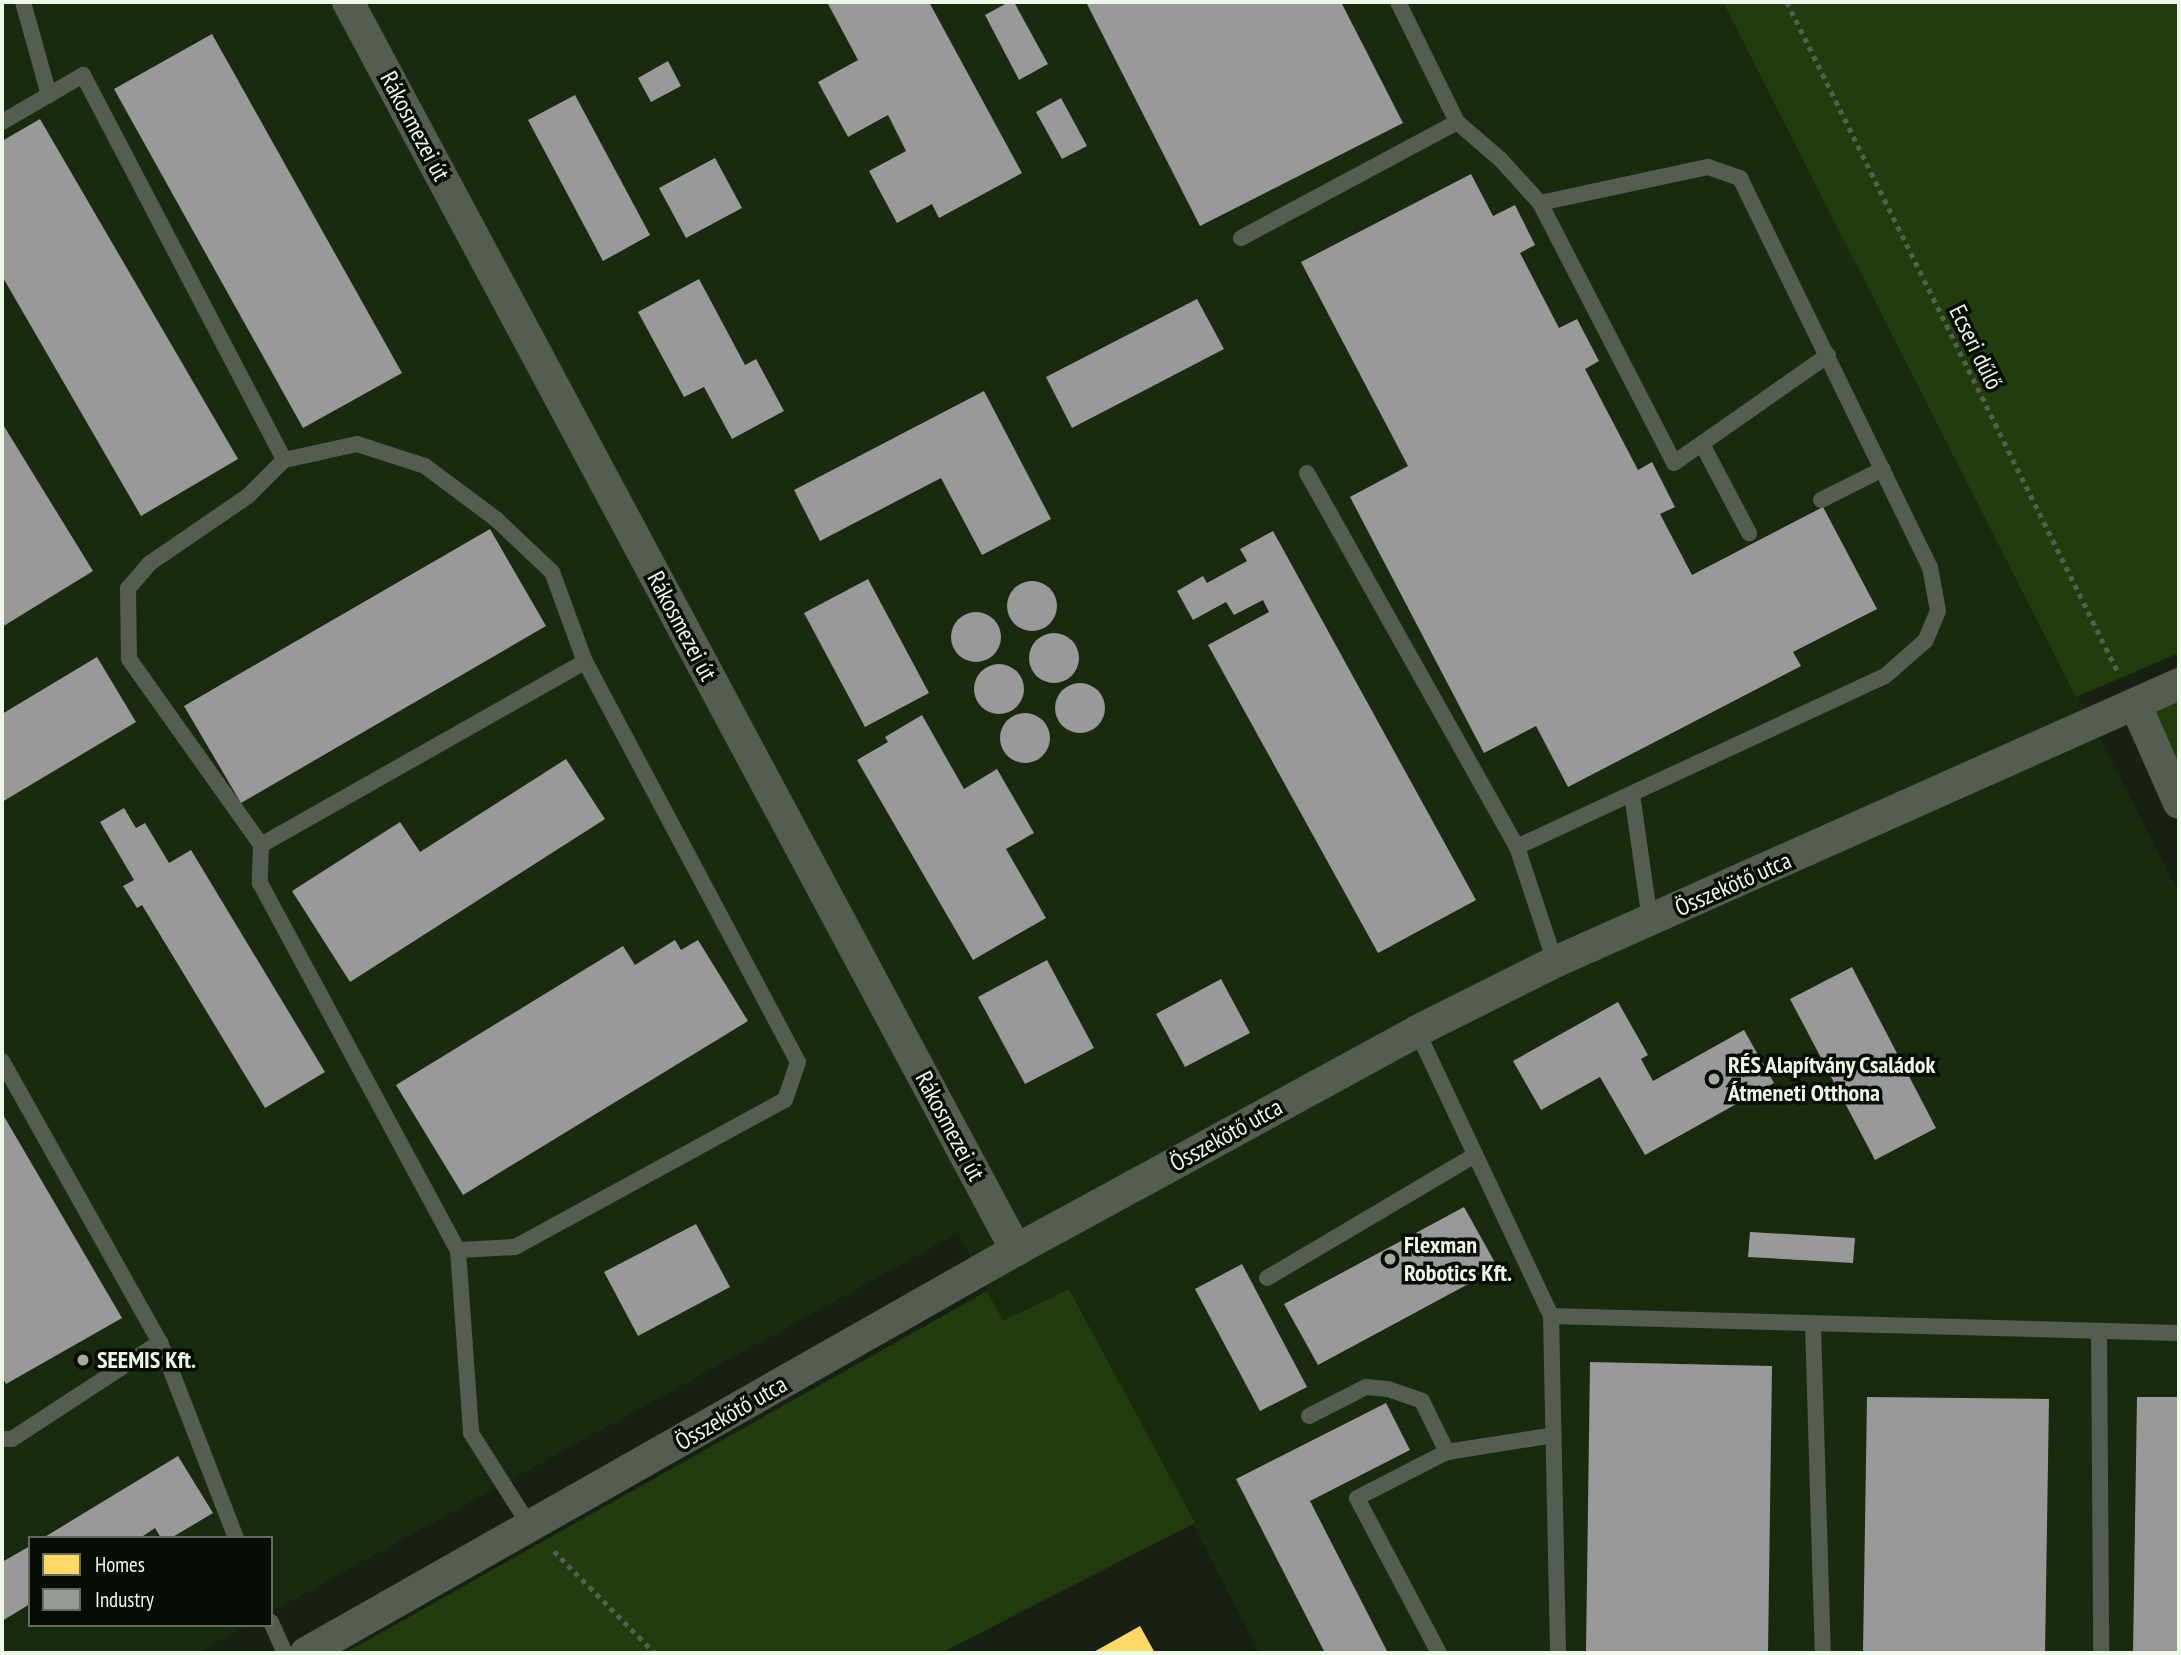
<!DOCTYPE html>
<html>
<head>
<meta charset="utf-8">
<style>
  body { margin:0 }
  #map { position:relative; width:2181px; height:1655px; overflow:hidden; background:#182014; font-family:"PT Sans Narrow",sans-serif }
  div>[style] { position:absolute }
  [style*='--x'] { left:calc(var(--x)*1px); top:calc(var(--y)*1px); width:calc(var(--w)*1px); rotate:calc(var(--a)*1deg) }
  .built>* { inset:0; background:#1a2a0e }
  .green>* { inset:0; background:#223d0d }
  .homes>* { inset:0; background:#ffd966 }
  .industry>* { inset:0; background:#999 }
  .round { border-radius:50% }
  .path>* { height:4.5px; margin-top:-2.25px; transform-origin:0; background:repeating-linear-gradient(90deg,#555c52 0 5px,transparent 0 10px) }
  .lane>* { height:16px; margin:-8px; padding:0 8px; transform-origin:8px; border-radius:8px; background:#555c51 }
  .street>* { height:32px; margin:-16px; padding:0 16px; transform-origin:16px; border-radius:16px; background:#555c51 }
  .dots>* { width:19px; height:19px; translate:-50% -50%; box-sizing:border-box; border:4px solid #070d04; border-radius:50% }
  span { translate:-50% -50%; white-space:nowrap; text-align:center; line-height:1.15; -webkit-text-stroke:7px #070d04; paint-order:stroke }
  .street-label { font-size:24px; color:#eef8e8 }
  .poi-label { font-size:24px; color:#eef8e8; font-weight:700 }
  .left { translate:0 -50%; text-align:left }
  .frame { position:absolute; inset:0; border:4px solid #eef8e8; pointer-events:none }
  .legend { position:absolute; left:28px; top:1536px; width:245px; height:91px; box-sizing:border-box; background:#070d04; border:2px solid #636b5f; margin:0; padding:9px 12px; list-style:none; font-size:21px; color:#eef8e8 }
  .legend li { display:flex; align-items:center; gap:14px; height:35px }
  .legend b { width:35px; border:2px solid #636b5f }
</style>
</head>
<body>
<div id="map">
  <div class="built">
    <div style="clip-path:polygon(2px 2px,1723px 2px,2179px 893px,2179px 1653px,1260px 1653px,1070px 1289px,1003px 1322px,958px 1233px,271px 1612px,271px 1538px,30px 1538px,30px 1625px,247px 1625px,197px 1653px,2px 1653px)"></div>
  </div>
  <div class="green">
    <div style="clip-path:polygon(1723px 2px,2179px 2px,2179px 653px,2076px 697px)"></div>
    <div style="clip-path:polygon(2179px 685px,2179px 803px,2136px 706px)"></div>
    <div style="clip-path:polygon(1069px 1289px,1195px 1523px,941px 1653px,345px 1653px,987px 1291px,1003px 1321px)"></div>
  </div>
  <div class="homes">
    <div style="clip-path:polygon(1140px 1626px,1155px 1653px,1092px 1653px)"></div>
  </div>
  <div class="industry">
    <div style="clip-path:polygon(827px 2px,929px 2px,1022px 173px,939px 218px,932px 204px,897px 223px,869px 171px,906px 151px,888px 115px,848px 137px,818px 82px,858px 60px)"></div>
    <div style="clip-path:polygon(1009px 2px,1014px 2px,1048px 64px,1019px 80px,985px 15px)"></div>
    <div style="clip-path:polygon(1086px 2px,1341px 2px,1403px 123px,1200px 226px)"></div>
    <div style="clip-path:polygon(212px 34px,402px 373px,303px 428px,114px 89px)"></div>
    <div style="clip-path:polygon(668px 61px,681px 86px,651px 102px,638px 78px)"></div>
    <div style="clip-path:polygon(575px 95px,650px 235px,603px 261px,528px 120px)"></div>
    <div style="clip-path:polygon(1061px 98px,1087px 146px,1062px 159px,1036px 112px)"></div>
    <div style="clip-path:polygon(40px 119px,238px 459px,141px 516px,2px 276px,2px 141px)"></div>
    <div style="clip-path:polygon(715px 158px,742px 208px,686px 238px,659px 188px)"></div>
    <div style="clip-path:polygon(1471px 174px,1493px 216px,1515px 205px,1535px 245px,1520px 253px,1559px 328px,1577px 319px,1599px 361px,1585px 369px,1638px 470px,1652px 462px,1675px 507px,1660px 514px,1692px 575px,1823px 507px,1877px 609px,1793px 652px,1801px 666px,1568px 787px,1536px 726px,1484px 753px,1350px 497px,1408px 466px,1301px 262px)"></div>
    <div style="clip-path:polygon(699px 279px,745px 365px,756px 359px,784px 411px,732px 439px,704px 387px,684px 397px,638px 312px)"></div>
    <div style="clip-path:polygon(1197px 299px,1224px 349px,1072px 428px,1046px 377px)"></div>
    <div style="clip-path:polygon(984px 391px,1051px 519px,982px 555px,941px 478px,820px 541px,794px 490px)"></div>
    <div style="clip-path:polygon(2px 423px,93px 571px,2px 627px)"></div>
    <div style="clip-path:polygon(490px 529px,546px 626px,241px 803px,184px 706px)"></div>
    <div style="clip-path:polygon(1273px 531px,1476px 900px,1378px 953px,1208px 645px,1269px 612px,1263px 600px,1234px 615px,1226px 602px,1193px 620px,1177px 591px,1203px 576px,1207px 583px,1247px 561px,1240px 549px)"></div>
    <div style="clip-path:polygon(868px 579px,929px 693px,865px 727px,804px 613px)"></div>
    <div class="round" style="left:1007px;top:581px;width:50px;height:50px"></div>
    <div class="round" style="left:951px;top:612px;width:50px;height:50px"></div>
    <div class="round" style="left:1029px;top:633px;width:50px;height:50px"></div>
    <div style="clip-path:polygon(97px 657px,136px 722px,2px 802px,2px 714px)"></div>
    <div class="round" style="left:974px;top:664px;width:50px;height:50px"></div>
    <div class="round" style="left:1055px;top:683px;width:50px;height:50px"></div>
    <div class="round" style="left:1000px;top:713px;width:50px;height:50px"></div>
    <div style="clip-path:polygon(922px 715px,964px 789px,997px 769px,1034px 833px,1006px 849px,1046px 918px,973px 960px,857px 760px,888px 742px,885px 737px)"></div>
    <div style="clip-path:polygon(566px 759px,605px 819px,350px 982px,292px 891px,400px 822px,420px 852px)"></div>
    <div style="clip-path:polygon(124px 808px,136px 828px,145px 823px,169px 863px,191px 850px,325px 1072px,265px 1108px,142px 905px,137px 908px,123px 886px,134px 880px,100px 822px)"></div>
    <div style="clip-path:polygon(675px 940px,681px 950px,698px 940px,748px 1021px,463px 1195px,396px 1085px,623px 946px,635px 965px)"></div>
    <div style="clip-path:polygon(1047px 960px,1094px 1048px,1025px 1084px,978px 997px)"></div>
    <div style="clip-path:polygon(1852px 967px,1936px 1128px,1875px 1160px,1790px 999px)"></div>
    <div style="clip-path:polygon(1221px 979px,1250px 1033px,1185px 1067px,1156px 1014px)"></div>
    <div style="clip-path:polygon(1618px 1002px,1648px 1055px,1641px 1059px,1653px 1081px,1744px 1030px,1774px 1083px,1645px 1155px,1600px 1077px,1541px 1110px,1513px 1061px)"></div>
    <div style="clip-path:polygon(2px 1113px,122px 1318px,6px 1384px,2px 1377px)"></div>
    <div style="clip-path:polygon(1464px 1207px,1498px 1268px,1318px 1365px,1284px 1304px)"></div>
    <div style="clip-path:polygon(696px 1224px,730px 1287px,638px 1336px,604px 1272px)"></div>
    <div style="clip-path:polygon(1750px 1232px,1855px 1238px,1853px 1263px,1748px 1257px)"></div>
    <div style="clip-path:polygon(1242px 1264px,1307px 1387px,1260px 1411px,1195px 1289px)"></div>
    <div style="clip-path:polygon(1590px 1362px,1772px 1366px,1768px 1653px,1586px 1653px)"></div>
    <div style="clip-path:polygon(1867px 1397px,2049px 1399px,2045px 1653px,1863px 1653px)"></div>
    <div style="clip-path:polygon(2137px 1397px,2179px 1397px,2179px 1653px,2133px 1653px)"></div>
    <div style="clip-path:polygon(1386px 1403px,1410px 1450px,1310px 1501px,1388px 1653px,1325px 1653px,1236px 1479px)"></div>
    <div style="clip-path:polygon(178px 1456px,213px 1513px,171px 1538px,161px 1538px,155px 1528px,140px 1538px,43px 1538px)"></div>
    <div style="clip-path:polygon(30px 1546px,30px 1604px,2px 1621px,2px 1562px)"></div>
  </div>
  <div class="path">
    <div style="--x:1787;--y:2;--w:750;--a:63.71"></div>
    <div style="--x:554;--y:1551;--w:144;--a:45.3"></div>
  </div>
  <div class="lane">
    <div style="--x:23;--y:2;--w:97;--a:74.4"></div>
    <div style="--x:1398;--y:2;--w:134;--a:63.8"></div>
    <div style="--x:1457;--y:122;--w:58;--a:40.8"></div>
    <div style="--x:1501;--y:160;--w:58;--a:47.8"></div>
    <div style="--x:1540;--y:203;--w:172;--a:-12.1"></div>
    <div style="--x:1708;--y:167;--w:34;--a:19"></div>
    <div style="--x:1740;--y:178;--w:433;--a:64"></div>
    <div style="--x:1930;--y:567;--w:45;--a:79.7"></div>
    <div style="--x:1938;--y:611;--w:33;--a:113"></div>
    <div style="--x:1925;--y:641;--w:53;--a:138.8"></div>
    <div style="--x:1885;--y:676;--w:406;--a:155.1"></div>
    <div style="--x:2;--y:122;--w:94;--a:-30.1"></div>
    <div style="--x:83;--y:75;--w:434;--a:62.4"></div>
    <div style="--x:1540;--y:203;--w:292;--a:62.7"></div>
    <div style="--x:1674;--y:463;--w:188;--a:-35"></div>
    <div style="--x:1241;--y:238;--w:245;--a:-28.2"></div>
    <div style="--x:1702;--y:444;--w:101;--a:62.2"></div>
    <div style="--x:1307;--y:473;--w:429;--a:60.7"></div>
    <div style="--x:1517;--y:847;--w:121;--a:71.7"></div>
    <div style="--x:1821;--y:500;--w:69;--a:-26.6"></div>
    <div style="--x:1632;--y:794;--w:127;--a:81.9"></div>
    <div style="--x:261;--y:845;--w:372;--a:-29.5"></div>
    <div style="--x:1417;--y:1031;--w:315;--a:64.8"></div>
    <div style="--x:1551;--y:1316;--w:337;--a:88.8"></div>
    <div style="--x:2;--y:1061;--w:322;--a:60.7"></div>
    <div style="--x:160;--y:1342;--w:210;--a:68.8"></div>
    <div style="--x:458;--y:1250;--w:57;--a:-3"></div>
    <div style="--x:515;--y:1247;--w:307;--a:-28.6"></div>
    <div style="--x:785;--y:1100;--w:40;--a:-71.1"></div>
    <div style="--x:798;--y:1062;--w:453;--a:-118"></div>
    <div style="--x:585;--y:662;--w:96;--a:-110.1"></div>
    <div style="--x:552;--y:572;--w:77;--a:-136.6"></div>
    <div style="--x:496;--y:519;--w:89;--a:-143.3"></div>
    <div style="--x:425;--y:466;--w:71;--a:-162.1"></div>
    <div style="--x:357;--y:444;--w:75;--a:167.6"></div>
    <div style="--x:284;--y:460;--w:51;--a:135"></div>
    <div style="--x:248;--y:496;--w:119;--a:145.6"></div>
    <div style="--x:150;--y:563;--w:33;--a:131"></div>
    <div style="--x:128;--y:588;--w:71;--a:89.2"></div>
    <div style="--x:129;--y:659;--w:228;--a:54.6"></div>
    <div style="--x:261;--y:845;--w:38;--a:92"></div>
    <div style="--x:260;--y:883;--w:417;--a:61.7"></div>
    <div style="--x:458;--y:1250;--w:183;--a:85.9"></div>
    <div style="--x:471;--y:1433;--w:112;--a:57.7"></div>
    <div style="--x:1267;--y:1278;--w:242;--a:-30.6"></div>
    <div style="--x:1551;--y:1316;--w:628;--a:1.55"></div>
    <div style="--x:1813;--y:1324;--w:329;--a:88.3"></div>
    <div style="--x:2099;--y:1331;--w:322;--a:89.6"></div>
    <div style="--x:1309;--y:1416;--w:64;--a:-27"></div>
    <div style="--x:1366;--y:1387;--w:22;--a:5"></div>
    <div style="--x:1388;--y:1389;--w:36;--a:19"></div>
    <div style="--x:1422;--y:1401;--w:57;--a:63.9"></div>
    <div style="--x:1447;--y:1452;--w:108;--a:-9"></div>
    <div style="--x:2;--y:1439;--w:10;--a:0"></div>
    <div style="--x:12;--y:1439;--w:177;--a:-33.2"></div>
    <div style="--x:271;--y:1622;--w:34;--a:66"></div>
    <div style="--x:1439;--y:1653;--w:175;--a:-117.9"></div>
    <div style="--x:1357;--y:1498;--w:101;--a:-27.1"></div>
  </div>
  <div class="street">
    <div style="--x:348;--y:2;--w:1416;--a:61.84"></div>
    <div style="--x:2136;--y:706;--w:106;--a:66.1"></div>
    <div style="--x:306;--y:1653;--w:816;--a:-29.58"></div>
    <div style="--x:1016;--y:1250;--w:457;--a:-28.6"></div>
    <div style="--x:1417;--y:1031;--w:154;--a:-26.6"></div>
    <div style="--x:1555;--y:962;--w:683;--a:-24.01"></div>
  </div>
  <div class="dots">
    <div style="left:1714px;top:1079px;background:#a3ac9e"></div>
    <div style="left:1390px;top:1259px;background:#a3ac9e"></div>
    <div style="left:83px;top:1360px;background:#a3ac9e"></div>
  </div>
  <div class="street-label">
    <span style="left:415px;top:126px;rotate:62deg">Rákosmezei út</span>
    <span style="left:1976px;top:347px;rotate:64deg">Ecseri dűlő</span>
    <span style="left:682px;top:626px;rotate:62deg">Rákosmezei út</span>
    <span style="left:1733px;top:884px;rotate:-24deg">Összekötő utca</span>
    <span style="left:950px;top:1126px;rotate:62deg">Rákosmezei út</span>
    <span style="left:1226px;top:1135px;rotate:-29deg">Összekötő utca</span>
    <span style="left:731px;top:1413px;rotate:-30deg">Összekötő utca</span>
  </div>
  <div class="poi-label">
    <span class="left" style="left:1728px;top:1079px">RÉS Alapítvány Családok<br>Átmeneti Otthona</span>
    <span class="left" style="left:1404px;top:1259px">Flexman<br>Robotics Kft.</span>
    <span class="left" style="left:97px;top:1360px">SEEMIS Kft.</span>
  </div>
  <div class="frame"></div>
  <ul class="legend">
  <li><b style="height:19px;background:#ffd966"></b>Homes</li>
  <li><b style="height:19px;background:#999"></b>Industry</li>
  </ul>
</div>
</body>
</html>
